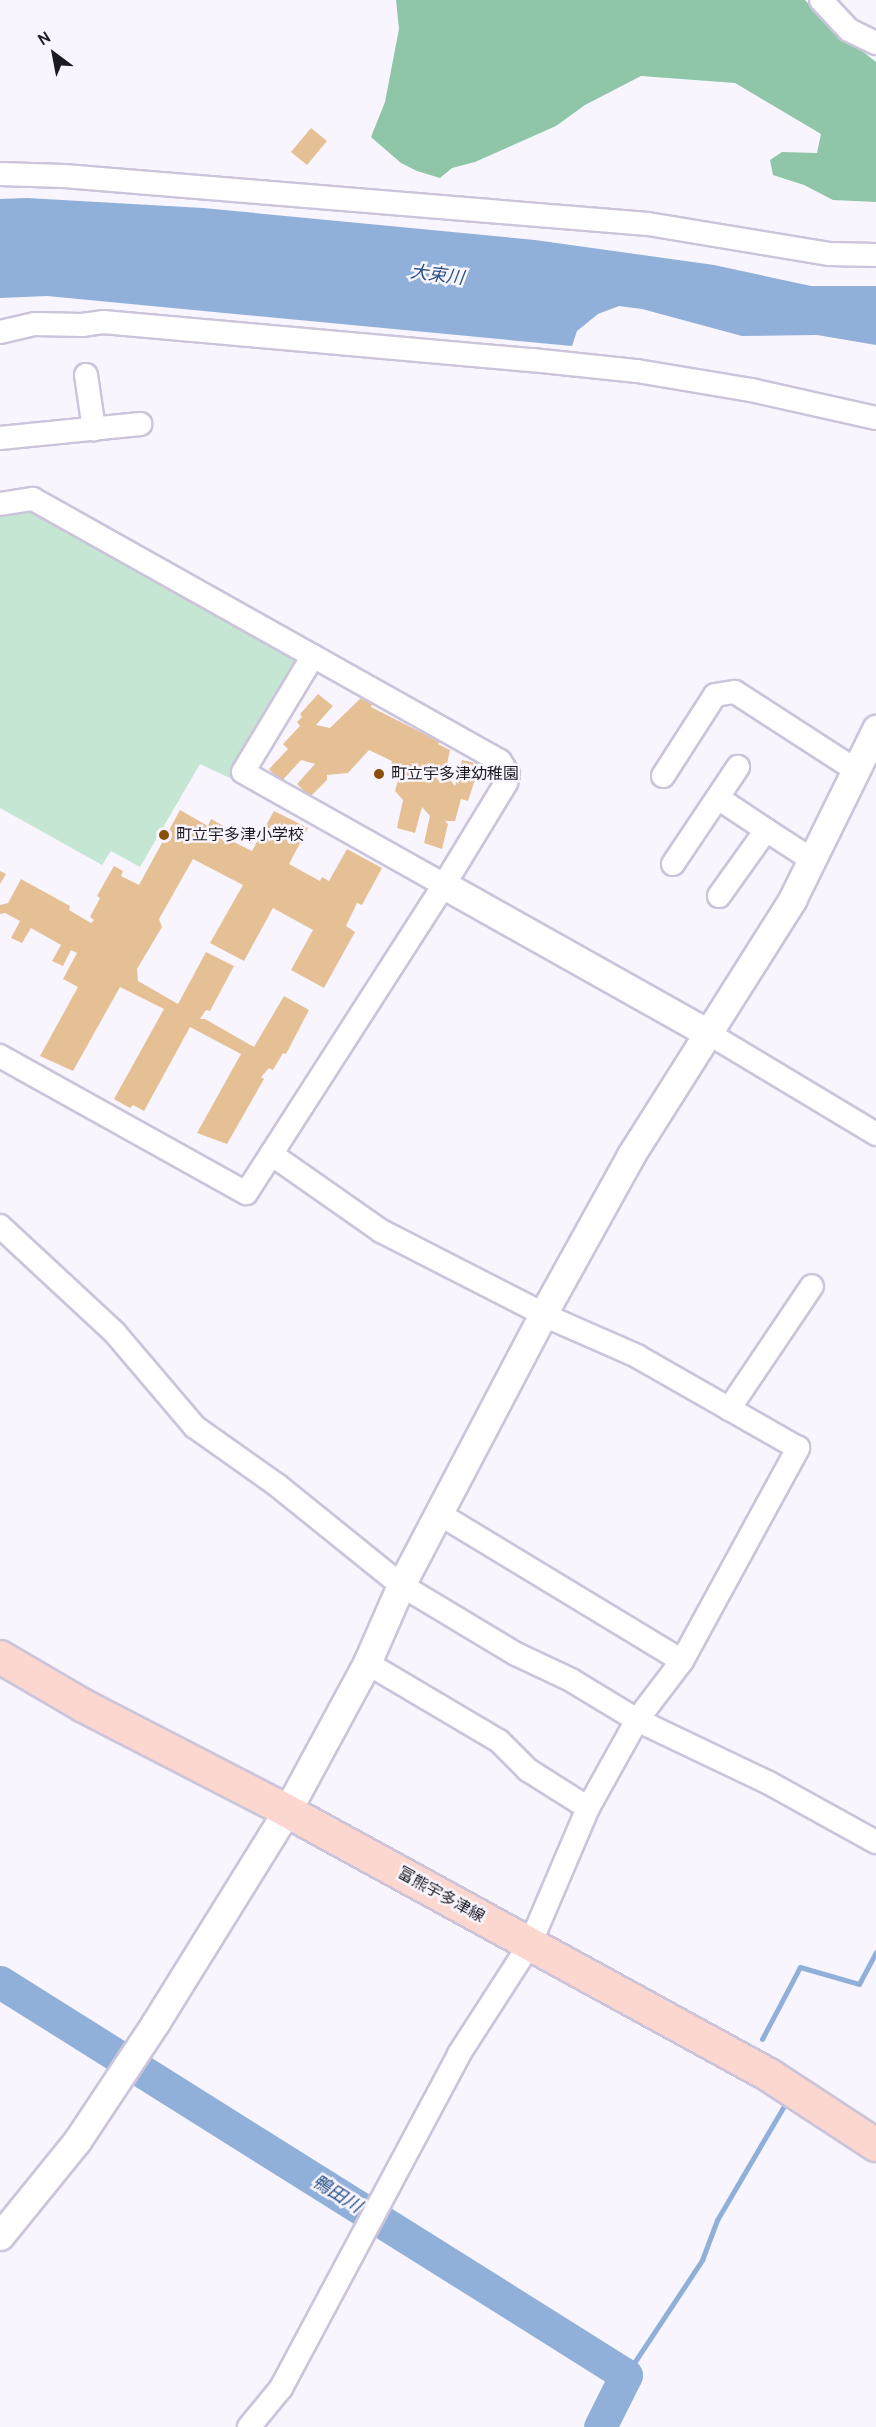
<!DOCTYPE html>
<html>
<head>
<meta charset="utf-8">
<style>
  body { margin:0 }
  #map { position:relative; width:876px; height:2427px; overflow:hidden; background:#f8f5fe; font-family:Cabin,"Noto Sans JP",sans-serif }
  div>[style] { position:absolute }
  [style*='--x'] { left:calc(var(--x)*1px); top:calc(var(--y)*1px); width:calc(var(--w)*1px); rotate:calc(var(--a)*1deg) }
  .green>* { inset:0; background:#c5e6d3 }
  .forest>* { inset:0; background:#8fc6a8 }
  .water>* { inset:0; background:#90b0da }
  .stream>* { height:5px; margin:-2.5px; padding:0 2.5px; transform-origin:2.5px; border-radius:2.5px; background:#90b0da }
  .river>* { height:33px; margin:-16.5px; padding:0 16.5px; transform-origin:16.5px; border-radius:16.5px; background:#90b0da }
  .building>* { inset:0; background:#e6c095 }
  .roads { filter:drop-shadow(2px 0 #cbc4db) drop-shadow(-2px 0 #cbc4db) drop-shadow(0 2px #cbc4db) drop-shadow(0 -2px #cbc4db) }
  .minor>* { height:22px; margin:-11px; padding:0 11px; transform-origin:11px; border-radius:11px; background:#fff }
  .tertiary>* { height:27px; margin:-13.5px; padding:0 13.5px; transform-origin:13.5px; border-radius:13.5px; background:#fff }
  .secondary>* { height:32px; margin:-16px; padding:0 16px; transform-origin:16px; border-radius:16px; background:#fbd7cf }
  .dots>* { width:16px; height:16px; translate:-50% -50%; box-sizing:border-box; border:3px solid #f8f5fe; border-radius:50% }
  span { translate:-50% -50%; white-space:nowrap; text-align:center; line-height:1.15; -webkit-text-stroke:5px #f8f5fe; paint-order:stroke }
  .poi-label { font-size:16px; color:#1c1a22 }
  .left { translate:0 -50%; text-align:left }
  .street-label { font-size:16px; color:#1c1a22 }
  .water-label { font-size:18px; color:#285187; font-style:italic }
  .north { position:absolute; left:24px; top:24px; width:60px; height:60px; -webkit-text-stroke:4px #f8f5fe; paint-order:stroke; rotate:328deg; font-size:16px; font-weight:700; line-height:24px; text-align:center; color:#1c1a22 }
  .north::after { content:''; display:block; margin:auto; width:21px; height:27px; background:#1c1a22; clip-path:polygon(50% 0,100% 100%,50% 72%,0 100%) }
</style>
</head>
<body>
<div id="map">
  <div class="green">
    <div style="clip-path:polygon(30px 507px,303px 658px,234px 780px,200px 764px,140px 867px,111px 851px,102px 865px,0 808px,0 511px)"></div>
  </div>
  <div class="forest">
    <div style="clip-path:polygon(396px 0,805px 0,824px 21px,876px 62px,876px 202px,833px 200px,804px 185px,773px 175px,770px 160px,782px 152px,817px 153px,821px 134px,735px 83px,641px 76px,585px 105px,556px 126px,475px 162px,452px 168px,440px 178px,417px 171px,401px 163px,371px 137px,385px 102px,399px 29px)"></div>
  </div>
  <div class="water">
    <div style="clip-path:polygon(27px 198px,203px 208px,535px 240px,714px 265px,811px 286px,876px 286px,876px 345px,817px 335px,742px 336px,642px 309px,619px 306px,598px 314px,577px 331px,572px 346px,47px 296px,0 298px,0 199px)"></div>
  </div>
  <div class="stream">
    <div style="--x:762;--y:2039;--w:81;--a:-62.2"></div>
    <div style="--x:800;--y:1967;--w:61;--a:16.1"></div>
    <div style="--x:859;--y:1984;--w:36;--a:-62"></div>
    <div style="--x:626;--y:2375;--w:138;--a:-56.5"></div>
    <div style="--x:702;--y:2260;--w:43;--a:-69.4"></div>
    <div style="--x:717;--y:2220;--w:132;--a:-59.6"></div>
  </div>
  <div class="river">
    <div style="--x:0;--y:1982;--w:739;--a:32.12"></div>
    <div style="--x:626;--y:2375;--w:58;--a:116.6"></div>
  </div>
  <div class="building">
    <div style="clip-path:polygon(311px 128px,327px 141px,307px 165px,291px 152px)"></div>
    <div style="clip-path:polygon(318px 694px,333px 706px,316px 725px,330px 728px,361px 698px,372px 704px,371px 707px,440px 742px,438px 744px,450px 750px,445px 774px,455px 786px,462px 760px,480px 764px,468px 801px,461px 799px,455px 821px,445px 821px,448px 824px,442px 849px,424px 843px,430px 816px,422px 807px,415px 833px,397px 828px,403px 800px,395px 791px,400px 773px,390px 768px,392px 761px,369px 750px,348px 773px,327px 775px,327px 780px,310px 797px,297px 784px,315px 764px,301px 760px,281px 782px,269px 769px,288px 749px,283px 744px,300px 726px,297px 722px,302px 717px,300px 714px)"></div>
    <div style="clip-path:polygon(180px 810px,208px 826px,211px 819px,229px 829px,224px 837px,252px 851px,274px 811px,308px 828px,289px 864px,320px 881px,322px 877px,329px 881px,347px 849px,382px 868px,362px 905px,357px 903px,346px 926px,355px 932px,324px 988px,291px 970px,313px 930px,273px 908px,244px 961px,210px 943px,243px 885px,193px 859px,159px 919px,162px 927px,137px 969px,138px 981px,178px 1004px,206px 952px,234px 966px,210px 1011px,206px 1010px,200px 1019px,205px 1019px,254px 1047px,284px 996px,309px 1010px,286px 1054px,283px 1053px,273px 1070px,269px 1068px,261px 1077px,264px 1079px,227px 1144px,197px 1133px,241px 1054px,190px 1027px,144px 1111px,133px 1105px,130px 1108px,114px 1099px,164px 1009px,120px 987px,73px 1071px,40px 1056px,78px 987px,63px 979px,77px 953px,71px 950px,63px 966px,52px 961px,61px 945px,31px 928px,22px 943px,11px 938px,20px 921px,5px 913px,0 914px,0 905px,8px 903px,21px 879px,70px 906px,69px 910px,91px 923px,94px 920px,90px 917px,100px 898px,97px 896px,114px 866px,123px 871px,121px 876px,139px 885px)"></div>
    <div style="clip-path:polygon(0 871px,6px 874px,0 884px)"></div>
  </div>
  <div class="roads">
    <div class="minor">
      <div style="--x:821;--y:0;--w:41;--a:47"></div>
      <div style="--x:849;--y:30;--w:30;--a:26"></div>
      <div style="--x:0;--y:174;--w:64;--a:1.8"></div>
      <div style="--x:64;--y:176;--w:586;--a:4.7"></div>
      <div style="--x:648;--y:224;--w:183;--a:9.4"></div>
      <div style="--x:829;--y:254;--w:47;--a:1.2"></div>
      <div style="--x:0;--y:332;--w:36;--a:-13"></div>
      <div style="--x:35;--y:324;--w:47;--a:1.2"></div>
      <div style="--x:82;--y:325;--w:21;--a:-8"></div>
      <div style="--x:103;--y:322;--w:431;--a:5.1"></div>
      <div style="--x:532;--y:360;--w:106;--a:6"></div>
      <div style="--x:637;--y:371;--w:116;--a:9.5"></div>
      <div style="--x:751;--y:390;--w:128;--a:12.6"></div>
      <div style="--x:86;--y:375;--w:55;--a:81.6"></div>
      <div style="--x:0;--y:438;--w:141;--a:-5.7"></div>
      <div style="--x:0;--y:504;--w:33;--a:-9"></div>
      <div style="--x:33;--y:499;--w:535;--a:29.29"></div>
      <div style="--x:500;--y:761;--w:15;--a:58"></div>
      <div style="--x:508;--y:774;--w:9;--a:103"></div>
      <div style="--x:506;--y:783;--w:119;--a:121.3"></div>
      <div style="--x:444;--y:885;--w:366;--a:122.7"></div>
      <div style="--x:246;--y:1193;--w:282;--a:-150.9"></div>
      <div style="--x:313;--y:656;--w:135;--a:121.1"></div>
      <div style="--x:243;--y:772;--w:231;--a:29.3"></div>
      <div style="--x:663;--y:776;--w:96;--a:-57.3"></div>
      <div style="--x:715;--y:695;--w:20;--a:-9"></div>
      <div style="--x:735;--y:692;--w:145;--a:32.9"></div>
      <div style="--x:718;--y:798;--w:58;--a:33.7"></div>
      <div style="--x:673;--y:864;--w:117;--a:-56.2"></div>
      <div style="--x:719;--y:896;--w:81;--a:-54.5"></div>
      <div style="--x:766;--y:830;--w:57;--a:32.9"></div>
      <div style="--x:708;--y:1033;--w:196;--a:31"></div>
      <div style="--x:0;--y:1226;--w:157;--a:42.9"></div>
      <div style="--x:115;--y:1333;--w:123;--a:49.6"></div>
      <div style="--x:195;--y:1427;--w:100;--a:35.3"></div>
      <div style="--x:277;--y:1485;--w:159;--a:38.9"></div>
      <div style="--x:401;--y:1585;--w:134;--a:31"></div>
      <div style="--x:516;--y:1654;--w:61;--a:25.3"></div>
      <div style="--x:571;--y:1680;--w:77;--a:31.2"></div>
      <div style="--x:637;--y:1720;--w:146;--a:25.5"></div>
      <div style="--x:769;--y:1783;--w:122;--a:28.9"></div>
      <div style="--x:729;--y:1409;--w:148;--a:-56"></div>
      <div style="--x:438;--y:1513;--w:285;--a:31.2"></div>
      <div style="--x:367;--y:1663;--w:153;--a:30.6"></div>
      <div style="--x:499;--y:1741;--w:41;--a:45"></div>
      <div style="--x:528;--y:1770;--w:71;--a:32.3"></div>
      <div style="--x:249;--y:2427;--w:50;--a:-50.6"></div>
      <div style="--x:281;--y:2388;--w:378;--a:-61.9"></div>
      <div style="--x:459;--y:2054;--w:131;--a:-57.2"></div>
      <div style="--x:530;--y:1944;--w:148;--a:-66.9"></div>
      <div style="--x:588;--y:1808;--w:101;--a:-60.9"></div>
      <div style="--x:637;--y:1720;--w:74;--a:-52.7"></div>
      <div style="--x:682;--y:1661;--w:243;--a:-61.4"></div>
      <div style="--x:798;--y:1448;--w:185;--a:-150.3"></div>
      <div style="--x:637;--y:1356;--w:90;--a:-156.3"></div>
      <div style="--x:555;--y:1320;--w:195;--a:-152.9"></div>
      <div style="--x:381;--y:1231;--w:134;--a:-145"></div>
    </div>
    <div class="tertiary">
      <div style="--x:444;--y:885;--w:303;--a:29.3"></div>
      <div style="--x:0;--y:2236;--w:122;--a:-51"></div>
      <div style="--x:77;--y:2141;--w:143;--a:-56.4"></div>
      <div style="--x:156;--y:2022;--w:248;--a:-58.2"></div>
      <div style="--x:287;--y:1811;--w:168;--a:-61.6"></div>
      <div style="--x:367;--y:1663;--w:85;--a:-66.4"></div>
      <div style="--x:401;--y:1585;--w:306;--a:-62.3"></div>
      <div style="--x:543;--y:1314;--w:182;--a:-61"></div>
      <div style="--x:631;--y:1155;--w:302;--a:-57.7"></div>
      <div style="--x:792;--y:900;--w:191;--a:-63.8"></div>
    </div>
    <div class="secondary">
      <div style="--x:0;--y:1657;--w:97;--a:30.3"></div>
      <div style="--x:84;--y:1706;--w:229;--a:27.3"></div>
      <div style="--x:287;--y:1811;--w:550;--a:28.71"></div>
      <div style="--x:769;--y:2075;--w:128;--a:33.2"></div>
    </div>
  </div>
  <div class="dots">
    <div style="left:379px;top:774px;background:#894f08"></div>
    <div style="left:164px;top:835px;background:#894f08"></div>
  </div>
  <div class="poi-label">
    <span class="left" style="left:391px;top:774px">町立宇多津幼稚園</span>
    <span class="left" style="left:176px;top:835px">町立宇多津小学校</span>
  </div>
  <div class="street-label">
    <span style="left:441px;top:1895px;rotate:29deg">富熊宇多津線</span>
  </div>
  <div class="water-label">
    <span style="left:437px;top:275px;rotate:7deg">大束川</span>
    <span style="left:337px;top:2194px;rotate:32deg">鴨田川</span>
  </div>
  <div class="north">N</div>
</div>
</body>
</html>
